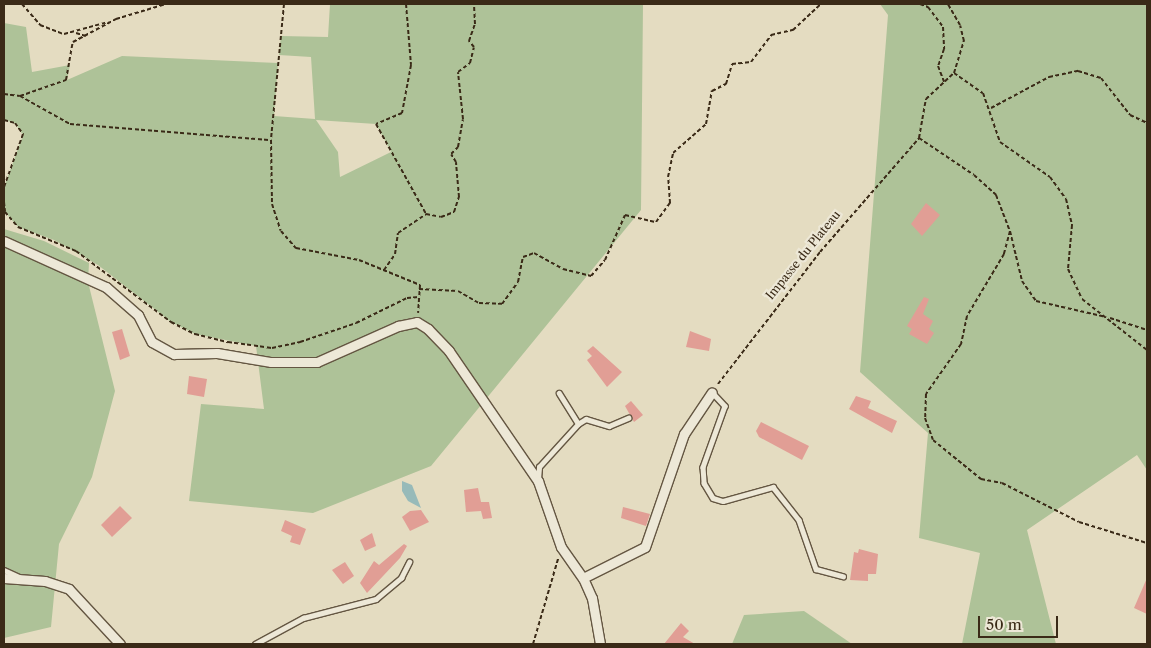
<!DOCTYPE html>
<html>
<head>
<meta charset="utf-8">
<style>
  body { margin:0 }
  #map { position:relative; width:1151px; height:648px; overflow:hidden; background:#e4dcc1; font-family:"Libre Caslon Text",serif }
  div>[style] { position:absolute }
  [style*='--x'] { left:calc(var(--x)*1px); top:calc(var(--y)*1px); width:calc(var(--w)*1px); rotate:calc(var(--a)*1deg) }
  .green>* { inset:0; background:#aec298 }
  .water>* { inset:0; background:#97bab9 }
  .building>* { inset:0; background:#e19e95 }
  .path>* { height:2px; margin-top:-1px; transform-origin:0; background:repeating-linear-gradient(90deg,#3a2a17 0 4px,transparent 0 6.5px) }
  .roads { filter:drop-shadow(1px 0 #645642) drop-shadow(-1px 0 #645642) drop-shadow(0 1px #645642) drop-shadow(0 -1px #645642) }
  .lane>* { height:4.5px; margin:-2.25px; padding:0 2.25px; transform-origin:2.25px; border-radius:2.25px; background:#ede8d7 }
  .street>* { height:9px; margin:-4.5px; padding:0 4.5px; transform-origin:4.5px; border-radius:4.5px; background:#ede8d7 }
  span { translate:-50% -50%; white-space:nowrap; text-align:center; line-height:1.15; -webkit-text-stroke:4.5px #ede8d7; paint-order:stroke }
  .street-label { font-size:12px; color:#3a2a17 }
  .frame { position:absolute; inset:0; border:5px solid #3a2a17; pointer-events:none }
  .scale { position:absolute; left:978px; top:616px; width:80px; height:22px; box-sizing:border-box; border:2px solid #3a2a17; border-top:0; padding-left:6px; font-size:15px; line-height:18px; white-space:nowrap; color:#3a2a17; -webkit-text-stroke:4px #ede8d7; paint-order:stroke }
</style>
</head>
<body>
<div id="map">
  <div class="green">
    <div style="clip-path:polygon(evenodd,330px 4px,643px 4px,641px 210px,431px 466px,313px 513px,189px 501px,201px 404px,264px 409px,256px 346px,195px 334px,171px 322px,98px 265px,54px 240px,18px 227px,5px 212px,4px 187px,23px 135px,15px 123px,4px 120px,4px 23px,26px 27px,32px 72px,70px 65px,67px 80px,122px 56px,278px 63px,274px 116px,315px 119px,311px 57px,279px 55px,281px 36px,328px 37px,330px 4px,316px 120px,376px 124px,391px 152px,340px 177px,338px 152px,316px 120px)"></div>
    <div style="clip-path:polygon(880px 4px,1147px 4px,1147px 470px,1137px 455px,1027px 530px,1056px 644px,962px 644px,980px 553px,919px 538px,928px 433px,860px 372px,888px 15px)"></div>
    <div style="clip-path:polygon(4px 229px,44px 241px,89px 263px,88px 282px,115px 391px,92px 477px,59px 544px,51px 627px,4px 638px)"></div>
    <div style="clip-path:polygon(804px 611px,852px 644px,732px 644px,744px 615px)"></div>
  </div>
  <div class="water">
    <div style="clip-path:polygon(402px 481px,412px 485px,421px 508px,408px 501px,402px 491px)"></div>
  </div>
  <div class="building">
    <div style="clip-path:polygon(926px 203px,940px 215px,922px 236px,911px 224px)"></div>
    <div style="clip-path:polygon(924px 297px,929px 299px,923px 314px,933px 321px,929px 329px,934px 333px,927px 344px,909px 334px,912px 329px,907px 326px)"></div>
    <div style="clip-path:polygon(122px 329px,130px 356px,120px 360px,112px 332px)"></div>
    <div style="clip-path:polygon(690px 331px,711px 339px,709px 351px,686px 347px)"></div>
    <div style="clip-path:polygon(593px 346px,622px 372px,607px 387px,587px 360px,592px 356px,587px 351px)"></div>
    <div style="clip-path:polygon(189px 376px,207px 379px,204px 397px,187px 394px)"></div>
    <div style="clip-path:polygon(856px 396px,871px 401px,868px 408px,897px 421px,892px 433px,849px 409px)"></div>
    <div style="clip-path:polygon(631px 401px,643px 415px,634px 422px,625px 406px)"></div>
    <div style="clip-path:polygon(761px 422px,809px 446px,802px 460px,759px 437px,756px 431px)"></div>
    <div style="clip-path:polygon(478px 488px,481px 502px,489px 502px,492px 518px,483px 519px,481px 511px,466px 512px,464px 490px)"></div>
    <div style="clip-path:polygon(120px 506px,132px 518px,112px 537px,101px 525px)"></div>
    <div style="clip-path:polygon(623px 507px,650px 514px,646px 526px,621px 518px)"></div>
    <div style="clip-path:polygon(421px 510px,429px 522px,410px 531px,402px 517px,410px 511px)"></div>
    <div style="clip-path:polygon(285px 520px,306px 529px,300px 545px,290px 542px,292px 536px,281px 531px)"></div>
    <div style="clip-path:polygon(372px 533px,376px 546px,365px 551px,360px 540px)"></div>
    <div style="clip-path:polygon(404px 544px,407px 546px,400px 558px,367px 593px,360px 583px,374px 561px,379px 565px)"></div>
    <div style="clip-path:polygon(859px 549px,878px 554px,876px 574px,868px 574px,868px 581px,850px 580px,854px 552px,858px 553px)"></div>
    <div style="clip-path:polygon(345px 562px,354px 576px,343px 584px,332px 570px)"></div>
    <div style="clip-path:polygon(1147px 578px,1147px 614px,1134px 608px)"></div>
    <div style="clip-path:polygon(681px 623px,689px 631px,683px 637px,695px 644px,664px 644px)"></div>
  </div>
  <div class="path">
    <div style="--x:22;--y:4;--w:28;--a:49"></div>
    <div style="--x:40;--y:25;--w:26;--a:21"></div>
    <div style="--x:64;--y:34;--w:46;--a:-15.3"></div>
    <div style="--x:284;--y:4;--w:137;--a:95.5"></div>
    <div style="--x:271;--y:140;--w:64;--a:89.1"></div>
    <div style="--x:272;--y:204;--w:28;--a:72"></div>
    <div style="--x:281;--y:231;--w:23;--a:49"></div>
    <div style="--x:296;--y:248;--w:64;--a:10.8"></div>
    <div style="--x:359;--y:260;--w:66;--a:22.3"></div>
    <div style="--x:420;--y:285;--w:28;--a:94"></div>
    <div style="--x:406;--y:4;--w:61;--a:85.3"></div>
    <div style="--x:411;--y:65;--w:49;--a:100.6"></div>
    <div style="--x:402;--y:113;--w:28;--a:157"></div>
    <div style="--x:376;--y:124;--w:103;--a:60.9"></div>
    <div style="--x:920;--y:4;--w:9;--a:21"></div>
    <div style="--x:928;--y:7;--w:25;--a:53"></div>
    <div style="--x:943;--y:27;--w:22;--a:87"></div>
    <div style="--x:944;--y:49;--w:18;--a:109"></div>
    <div style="--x:938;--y:66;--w:17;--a:69"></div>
    <div style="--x:76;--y:33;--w:10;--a:17"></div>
    <div style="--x:954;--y:73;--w:35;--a:35"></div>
    <div style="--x:983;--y:93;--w:52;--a:70.9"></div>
    <div style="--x:1000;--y:142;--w:61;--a:35"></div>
    <div style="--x:1050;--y:177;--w:27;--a:54"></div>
    <div style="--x:1066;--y:199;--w:27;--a:77"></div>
    <div style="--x:1072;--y:225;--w:44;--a:95.2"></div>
    <div style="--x:1068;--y:269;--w:33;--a:65"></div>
    <div style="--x:1082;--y:299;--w:83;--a:38.1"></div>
    <div style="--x:4;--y:94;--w:16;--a:7"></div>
    <div style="--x:20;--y:96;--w:57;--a:29.2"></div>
    <div style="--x:70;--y:124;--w:202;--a:4.6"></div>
    <div style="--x:20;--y:96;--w:49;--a:-19.2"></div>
    <div style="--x:66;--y:80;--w:39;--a:-80"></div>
    <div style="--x:73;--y:42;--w:49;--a:-28.1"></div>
    <div style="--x:116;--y:19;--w:52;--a:-16.7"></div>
    <div style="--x:991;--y:108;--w:66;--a:-28.1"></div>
    <div style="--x:1049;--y:77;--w:30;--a:-12"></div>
    <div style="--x:1078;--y:71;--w:24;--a:17"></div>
    <div style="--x:1101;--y:78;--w:47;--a:51.9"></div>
    <div style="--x:1130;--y:115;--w:19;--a:25"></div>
    <div style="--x:4;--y:120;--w:11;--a:15"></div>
    <div style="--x:15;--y:123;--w:14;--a:54"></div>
    <div style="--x:23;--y:134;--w:56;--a:109.7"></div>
    <div style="--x:919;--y:138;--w:66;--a:33.9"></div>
    <div style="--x:974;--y:175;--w:30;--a:42"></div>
    <div style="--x:996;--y:195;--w:39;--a:69"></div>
    <div style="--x:1010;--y:231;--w:51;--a:76.5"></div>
    <div style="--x:1022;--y:281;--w:24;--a:55"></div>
    <div style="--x:1036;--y:301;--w:72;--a:12.9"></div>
    <div style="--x:919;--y:138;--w:40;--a:-80"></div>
    <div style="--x:926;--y:99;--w:38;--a:-43"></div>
    <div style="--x:954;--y:73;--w:34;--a:-73"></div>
    <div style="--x:964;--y:41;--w:16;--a:-104"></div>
    <div style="--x:960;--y:25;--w:24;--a:-120"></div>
    <div style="--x:4;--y:202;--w:10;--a:84"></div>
    <div style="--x:5;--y:212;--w:20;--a:49"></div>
    <div style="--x:18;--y:227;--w:63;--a:22.5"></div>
    <div style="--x:76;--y:251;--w:119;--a:36.8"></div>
    <div style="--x:171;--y:322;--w:27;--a:27"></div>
    <div style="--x:195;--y:334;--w:34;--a:14"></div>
    <div style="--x:228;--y:342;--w:44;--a:7.8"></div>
    <div style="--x:272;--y:348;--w:29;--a:-12"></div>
    <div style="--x:300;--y:342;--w:59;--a:-18.7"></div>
    <div style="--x:356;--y:323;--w:57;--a:-26.1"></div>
    <div style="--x:407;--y:298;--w:12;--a:-5"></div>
    <div style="--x:1010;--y:231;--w:24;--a:105"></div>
    <div style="--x:1004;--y:254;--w:72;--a:120.8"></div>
    <div style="--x:967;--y:316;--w:29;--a:102"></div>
    <div style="--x:961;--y:344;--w:61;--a:125"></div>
    <div style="--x:926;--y:394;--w:24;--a:92"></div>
    <div style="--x:925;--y:418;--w:23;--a:70"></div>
    <div style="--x:933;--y:440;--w:62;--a:39.1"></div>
    <div style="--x:981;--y:479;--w:21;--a:11"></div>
    <div style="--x:1002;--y:483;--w:86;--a:26.9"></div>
    <div style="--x:1079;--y:522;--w:71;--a:17.2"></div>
    <div style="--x:384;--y:270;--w:19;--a:-55"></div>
    <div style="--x:395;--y:254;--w:21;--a:-82"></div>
    <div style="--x:398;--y:233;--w:34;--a:-34"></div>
    <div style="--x:426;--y:214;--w:15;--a:11"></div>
    <div style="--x:441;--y:217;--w:14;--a:-21"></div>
    <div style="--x:454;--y:212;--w:16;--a:-72"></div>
    <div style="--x:459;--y:197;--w:35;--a:-95"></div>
    <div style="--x:456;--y:162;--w:9;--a:-122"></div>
    <div style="--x:451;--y:154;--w:10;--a:-45"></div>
    <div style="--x:458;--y:147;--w:28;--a:-80"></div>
    <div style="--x:463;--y:119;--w:47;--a:-96.1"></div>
    <div style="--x:458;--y:72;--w:15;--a:-37"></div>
    <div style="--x:470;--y:63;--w:16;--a:-76"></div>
    <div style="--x:474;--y:47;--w:8;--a:-130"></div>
    <div style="--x:469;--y:41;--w:18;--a:-71"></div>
    <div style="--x:475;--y:24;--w:20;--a:-93"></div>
    <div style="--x:419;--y:289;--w:39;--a:3"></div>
    <div style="--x:458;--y:291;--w:24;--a:30"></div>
    <div style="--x:479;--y:303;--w:23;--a:2"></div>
    <div style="--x:502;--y:304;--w:27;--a:-54"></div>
    <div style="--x:518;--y:282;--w:25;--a:-79"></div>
    <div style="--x:523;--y:257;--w:12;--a:-20"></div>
    <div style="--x:534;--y:253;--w:33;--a:29"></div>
    <div style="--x:563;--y:269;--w:29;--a:14"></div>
    <div style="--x:591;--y:276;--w:21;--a:-49"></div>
    <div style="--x:605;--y:260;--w:49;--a:-66"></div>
    <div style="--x:625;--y:215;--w:32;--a:13"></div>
    <div style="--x:656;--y:222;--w:24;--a:-54"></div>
    <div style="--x:670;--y:203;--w:26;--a:-94"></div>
    <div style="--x:668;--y:177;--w:25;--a:-78"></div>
    <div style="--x:673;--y:153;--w:44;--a:-41.3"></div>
    <div style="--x:706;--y:124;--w:34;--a:-80"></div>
    <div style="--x:712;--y:91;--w:16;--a:-27"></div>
    <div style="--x:726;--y:84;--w:21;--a:-73"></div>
    <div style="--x:732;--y:64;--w:19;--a:-6"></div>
    <div style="--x:751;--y:62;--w:34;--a:-53"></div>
    <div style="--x:771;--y:35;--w:23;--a:-13"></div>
    <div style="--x:793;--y:30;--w:38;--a:-43"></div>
    <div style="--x:1110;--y:318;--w:39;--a:18"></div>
    <div style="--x:718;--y:384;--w:167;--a:-52.3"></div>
    <div style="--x:820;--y:252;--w:151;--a:-49"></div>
    <div style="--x:533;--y:644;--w:89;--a:-73.6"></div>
  </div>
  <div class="roads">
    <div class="lane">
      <div style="--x:712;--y:392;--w:19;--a:47"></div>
      <div style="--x:725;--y:406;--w:65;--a:109.8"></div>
      <div style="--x:703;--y:467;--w:16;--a:86"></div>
      <div style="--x:704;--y:483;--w:17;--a:59"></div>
      <div style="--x:713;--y:498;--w:10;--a:17"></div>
      <div style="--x:723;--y:501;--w:52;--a:-15.6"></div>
      <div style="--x:773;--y:487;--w:42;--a:51.8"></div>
      <div style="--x:799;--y:520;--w:52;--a:70.9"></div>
      <div style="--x:816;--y:569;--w:28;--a:15"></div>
      <div style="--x:578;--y:424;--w:9;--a:-32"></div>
      <div style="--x:586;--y:419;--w:24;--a:17"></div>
      <div style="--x:609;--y:426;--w:21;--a:-23"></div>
      <div style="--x:538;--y:479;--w:12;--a:-85"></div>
      <div style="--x:539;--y:467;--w:58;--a:-47.8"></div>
      <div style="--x:578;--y:424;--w:36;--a:-122"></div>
      <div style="--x:4;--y:570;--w:17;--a:25"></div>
      <div style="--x:255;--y:644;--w:55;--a:-28.4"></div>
      <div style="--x:303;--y:618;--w:75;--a:-14.6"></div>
      <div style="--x:376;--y:599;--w:33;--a:-40"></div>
      <div style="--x:401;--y:578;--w:18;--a:-63"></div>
    </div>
    <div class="street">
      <div style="--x:4;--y:241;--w:112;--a:24.3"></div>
      <div style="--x:106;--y:287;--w:43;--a:41.2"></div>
      <div style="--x:138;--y:315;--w:30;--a:63"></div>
      <div style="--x:152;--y:342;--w:25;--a:29"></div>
      <div style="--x:174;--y:354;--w:43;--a:-1.3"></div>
      <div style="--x:217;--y:353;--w:55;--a:9.5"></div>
      <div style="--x:271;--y:362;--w:46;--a:0"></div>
      <div style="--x:317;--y:362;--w:89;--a:-24"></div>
      <div style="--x:398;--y:326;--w:19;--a:-12"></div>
      <div style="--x:417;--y:322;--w:13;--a:32"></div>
      <div style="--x:428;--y:329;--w:30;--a:46"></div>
      <div style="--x:449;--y:351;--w:158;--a:55.6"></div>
      <div style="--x:538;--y:481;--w:70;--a:70.8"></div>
      <div style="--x:561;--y:547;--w:38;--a:55"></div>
      <div style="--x:583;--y:578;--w:22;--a:66"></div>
      <div style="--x:592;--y:598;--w:47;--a:80.1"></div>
      <div style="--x:4;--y:578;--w:41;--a:4.2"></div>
      <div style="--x:45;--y:581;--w:25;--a:18"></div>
      <div style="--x:69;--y:589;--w:75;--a:47.2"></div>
      <div style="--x:583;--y:578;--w:69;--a:-26.6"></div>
      <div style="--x:645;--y:547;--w:120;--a:-71"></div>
      <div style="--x:684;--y:434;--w:50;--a:-56.3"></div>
    </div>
  </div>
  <div class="street-label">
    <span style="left:803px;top:255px;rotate:-51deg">Impasse du Plateau</span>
  </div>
  <div class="frame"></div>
  <div class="scale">50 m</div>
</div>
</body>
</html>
